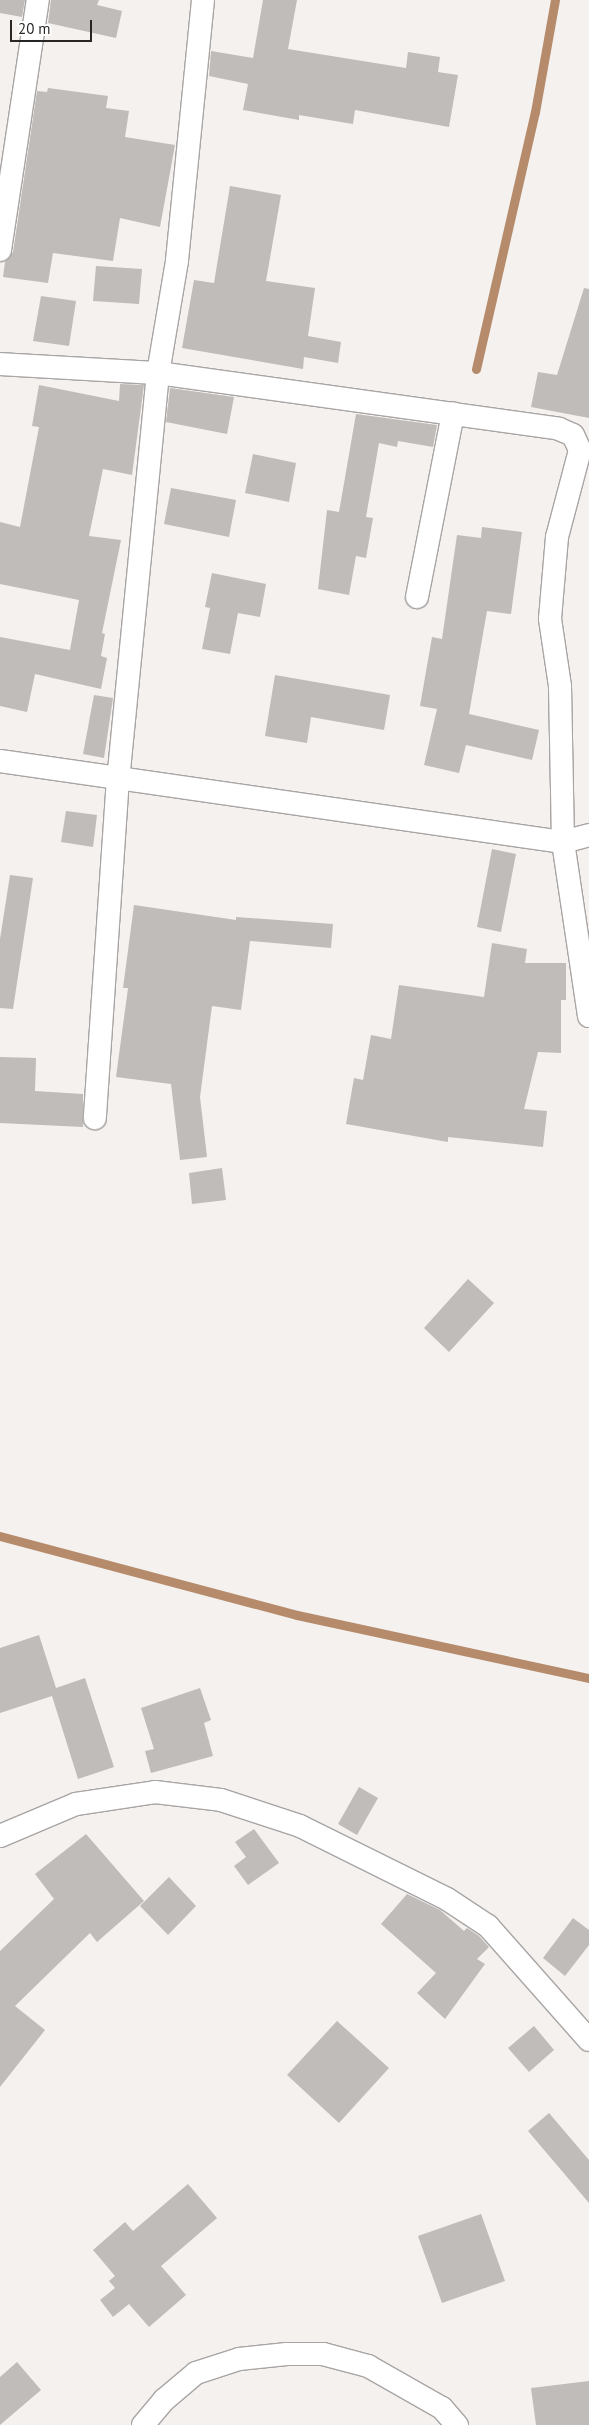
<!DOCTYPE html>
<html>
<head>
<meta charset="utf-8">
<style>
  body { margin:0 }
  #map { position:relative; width:589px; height:2425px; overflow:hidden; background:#f4f1ef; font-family:"PT Sans",sans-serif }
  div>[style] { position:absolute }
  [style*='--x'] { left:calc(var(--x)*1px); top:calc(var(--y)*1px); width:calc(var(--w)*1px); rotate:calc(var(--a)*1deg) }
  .stream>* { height:9px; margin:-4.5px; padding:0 4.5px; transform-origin:4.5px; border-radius:4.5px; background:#b58b6c }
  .building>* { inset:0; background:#bfbcba }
  .roads { filter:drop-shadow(1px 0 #a8a5a4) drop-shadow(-1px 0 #a8a5a4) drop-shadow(0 1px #a8a5a4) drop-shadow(0 -1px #a8a5a4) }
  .street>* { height:22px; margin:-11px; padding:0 11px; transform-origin:11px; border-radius:11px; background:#fff }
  span { translate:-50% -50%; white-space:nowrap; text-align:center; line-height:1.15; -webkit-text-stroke:4px #fff; paint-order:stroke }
  .scale { position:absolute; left:10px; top:20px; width:82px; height:22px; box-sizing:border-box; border:2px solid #272625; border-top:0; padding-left:6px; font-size:15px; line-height:18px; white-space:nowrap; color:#272625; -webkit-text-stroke:4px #fff; paint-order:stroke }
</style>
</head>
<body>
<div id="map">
  <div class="stream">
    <div style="--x:476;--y:369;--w:264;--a:-77.1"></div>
    <div style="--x:535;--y:112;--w:114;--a:-79.9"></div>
    <div style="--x:0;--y:1536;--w:307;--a:14.9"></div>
    <div style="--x:297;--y:1615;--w:299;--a:12.2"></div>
  </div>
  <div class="building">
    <div style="clip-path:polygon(0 0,25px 0,22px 17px,0 13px)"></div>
    <div style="clip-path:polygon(51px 0,99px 0,97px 5px,122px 11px,116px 38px,48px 23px)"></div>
    <div style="clip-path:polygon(263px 0,297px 0,288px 49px,406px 68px,408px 52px,440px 57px,438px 72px,458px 75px,449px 127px,355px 110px,353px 124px,299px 115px,299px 120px,243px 110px,248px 84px,209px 76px,211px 51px,253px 58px)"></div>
    <div style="clip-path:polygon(48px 88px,108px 96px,106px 108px,129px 111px,125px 137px,175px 145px,160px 227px,120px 218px,113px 261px,53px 253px,48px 283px,3px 277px,5px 262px,13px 252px,37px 91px,47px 92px)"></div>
    <div style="clip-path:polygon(230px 186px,281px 195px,266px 281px,315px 288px,308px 336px,341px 342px,338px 363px,304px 357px,303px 369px,182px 348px,194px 280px,214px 283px)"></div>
    <div style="clip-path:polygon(96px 266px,142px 269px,139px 304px,93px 301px)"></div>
    <div style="clip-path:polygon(584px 288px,589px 289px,589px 418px,531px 407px,538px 372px,557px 375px)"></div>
    <div style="clip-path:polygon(41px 296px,76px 301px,69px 346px,33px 341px)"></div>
    <div style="clip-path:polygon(120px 384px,144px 385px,132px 475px,103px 469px,89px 536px,121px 540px,102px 633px,105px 634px,101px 656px,107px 658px,101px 689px,35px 674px,27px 712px,0 706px,0 637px,70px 650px,79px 600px,0 584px,0 522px,20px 527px,39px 427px,32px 426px,39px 385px,119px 401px)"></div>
    <div style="clip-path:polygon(170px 388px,234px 397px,227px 434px,166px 422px)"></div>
    <div style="clip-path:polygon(356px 414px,437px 425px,433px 447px,398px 441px,397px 447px,379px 443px,366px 517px,373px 518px,366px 558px,356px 556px,349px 595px,318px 589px,327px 510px,339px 512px)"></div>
    <div style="clip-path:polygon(253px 454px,296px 463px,289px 502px,245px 493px)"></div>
    <div style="clip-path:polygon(171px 488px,236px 500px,229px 537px,164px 524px)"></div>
    <div style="clip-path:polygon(482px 527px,522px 532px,511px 614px,487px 611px,469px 714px,539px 730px,532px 760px,466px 745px,459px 773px,424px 765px,437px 709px,420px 706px,432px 637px,442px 639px,457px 535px,481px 538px)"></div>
    <div style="clip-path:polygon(212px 573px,266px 584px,260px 617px,238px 613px,230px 654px,202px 649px,210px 608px,205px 607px)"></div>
    <div style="clip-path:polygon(275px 675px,390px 695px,384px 730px,311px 717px,307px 743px,265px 736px)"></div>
    <div style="clip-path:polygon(94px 695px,113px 698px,104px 758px,83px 754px)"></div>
    <div style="clip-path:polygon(66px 811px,97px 815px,93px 847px,61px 842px)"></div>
    <div style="clip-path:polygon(492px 849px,516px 854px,501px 932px,477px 927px)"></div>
    <div style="clip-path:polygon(10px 875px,33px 878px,13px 1009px,0 1008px,0 939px)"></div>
    <div style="clip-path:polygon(134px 905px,236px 920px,236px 917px,333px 924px,331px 948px,250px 941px,241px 1010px,212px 1006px,200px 1097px,207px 1157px,180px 1160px,171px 1084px,116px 1077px,128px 988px,123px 988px)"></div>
    <div style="clip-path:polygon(492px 943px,527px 949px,525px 963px,566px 963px,566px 1000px,561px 1000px,561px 1053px,538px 1052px,524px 1109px,547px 1111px,543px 1147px,448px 1137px,448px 1142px,346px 1124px,354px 1078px,363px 1080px,371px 1035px,391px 1039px,399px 985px,484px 997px)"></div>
    <div style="clip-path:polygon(0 1057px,36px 1058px,35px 1091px,83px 1094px,83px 1127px,0 1123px)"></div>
    <div style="clip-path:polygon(222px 1168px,226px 1200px,192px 1204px,189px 1173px)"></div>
    <div style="clip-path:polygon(468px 1279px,494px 1303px,449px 1352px,424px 1328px)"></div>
    <div style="clip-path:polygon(39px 1635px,56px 1688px,85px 1678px,114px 1767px,78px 1779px,52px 1696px,0 1713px,0 1648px)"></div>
    <div style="clip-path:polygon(200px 1688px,211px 1720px,204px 1723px,213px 1756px,151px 1773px,145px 1751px,154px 1749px,141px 1708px)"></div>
    <div style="clip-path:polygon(359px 1787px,378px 1798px,357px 1835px,338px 1824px)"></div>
    <div style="clip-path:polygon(254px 1829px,279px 1863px,248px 1885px,234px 1866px,246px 1857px,235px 1842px)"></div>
    <div style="clip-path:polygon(86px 1834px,144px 1901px,97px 1942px,90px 1933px,15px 2006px,45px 2030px,0 2087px,0 1951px,54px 1899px,35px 1874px)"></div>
    <div style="clip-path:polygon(169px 1877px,196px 1906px,168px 1935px,140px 1906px)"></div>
    <div style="clip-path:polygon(407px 1894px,440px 1910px,464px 1931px,467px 1928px,479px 1936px,489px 1947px,477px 1959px,485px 1964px,445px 2019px,417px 1993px,436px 1973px,381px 1924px)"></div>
    <div style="clip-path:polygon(573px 1918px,589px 1930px,589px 1945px,565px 1976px,543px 1958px)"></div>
    <div style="clip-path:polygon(337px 2021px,389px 2068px,339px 2123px,287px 2075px)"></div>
    <div style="clip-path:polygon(534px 2026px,554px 2050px,529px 2072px,508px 2048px)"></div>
    <div style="clip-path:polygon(549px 2113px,589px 2160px,589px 2203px,528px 2131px)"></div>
    <div style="clip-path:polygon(188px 2184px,217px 2218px,161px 2266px,186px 2295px,149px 2327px,129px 2304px,113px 2317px,100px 2300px,115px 2288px,109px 2281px,115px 2276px,93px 2250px,125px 2222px,133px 2231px)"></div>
    <div style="clip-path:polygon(481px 2214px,505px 2281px,442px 2303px,418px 2236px)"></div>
    <div style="clip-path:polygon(17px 2362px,41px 2390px,0 2425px,0 2377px)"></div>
    <div style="clip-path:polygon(589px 2381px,589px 2425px,536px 2425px,531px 2388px)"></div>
  </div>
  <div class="roads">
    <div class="street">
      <div style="--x:203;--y:0;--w:262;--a:95.7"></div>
      <div style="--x:177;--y:261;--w:114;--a:99.6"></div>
      <div style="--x:158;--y:373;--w:405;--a:7.9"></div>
      <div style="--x:559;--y:429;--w:15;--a:23"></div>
      <div style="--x:573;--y:435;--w:17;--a:65"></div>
      <div style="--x:580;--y:450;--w:90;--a:104.8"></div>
      <div style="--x:557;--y:537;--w:82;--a:94.9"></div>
      <div style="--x:550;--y:619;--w:68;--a:81.5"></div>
      <div style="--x:560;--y:686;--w:156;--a:88.9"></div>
      <div style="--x:563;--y:842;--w:176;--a:81.5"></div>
      <div style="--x:0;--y:250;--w:253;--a:-81.4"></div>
      <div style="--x:0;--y:364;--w:158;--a:3.3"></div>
      <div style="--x:158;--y:373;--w:407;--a:95.6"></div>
      <div style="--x:118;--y:778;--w:341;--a:93.9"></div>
      <div style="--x:417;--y:597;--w:187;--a:-78.9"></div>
      <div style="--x:0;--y:761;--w:569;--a:8.19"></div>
      <div style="--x:563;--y:842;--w:27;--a:-15"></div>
      <div style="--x:0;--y:1836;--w:82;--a:-22.8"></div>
      <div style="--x:76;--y:1804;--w:80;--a:-8.6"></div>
      <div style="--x:155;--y:1792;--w:66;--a:6.9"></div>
      <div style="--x:221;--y:1800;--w:83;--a:18.2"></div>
      <div style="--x:300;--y:1826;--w:164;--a:26.4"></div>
      <div style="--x:447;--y:1899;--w:49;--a:33.4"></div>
      <div style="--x:488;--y:1926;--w:152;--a:48.5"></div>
      <div style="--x:143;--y:2425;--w:33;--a:-50"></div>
      <div style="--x:164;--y:2400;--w:42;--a:-40.2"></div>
      <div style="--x:196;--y:2373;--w:45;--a:-18"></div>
      <div style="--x:239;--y:2359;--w:48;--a:-5.9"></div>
      <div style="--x:287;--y:2354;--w:36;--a:0"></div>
      <div style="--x:323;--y:2354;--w:47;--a:14.9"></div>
      <div style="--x:368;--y:2366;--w:85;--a:29.6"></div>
      <div style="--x:442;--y:2408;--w:23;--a:49"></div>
    </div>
  </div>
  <div class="scale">20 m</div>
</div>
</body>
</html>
